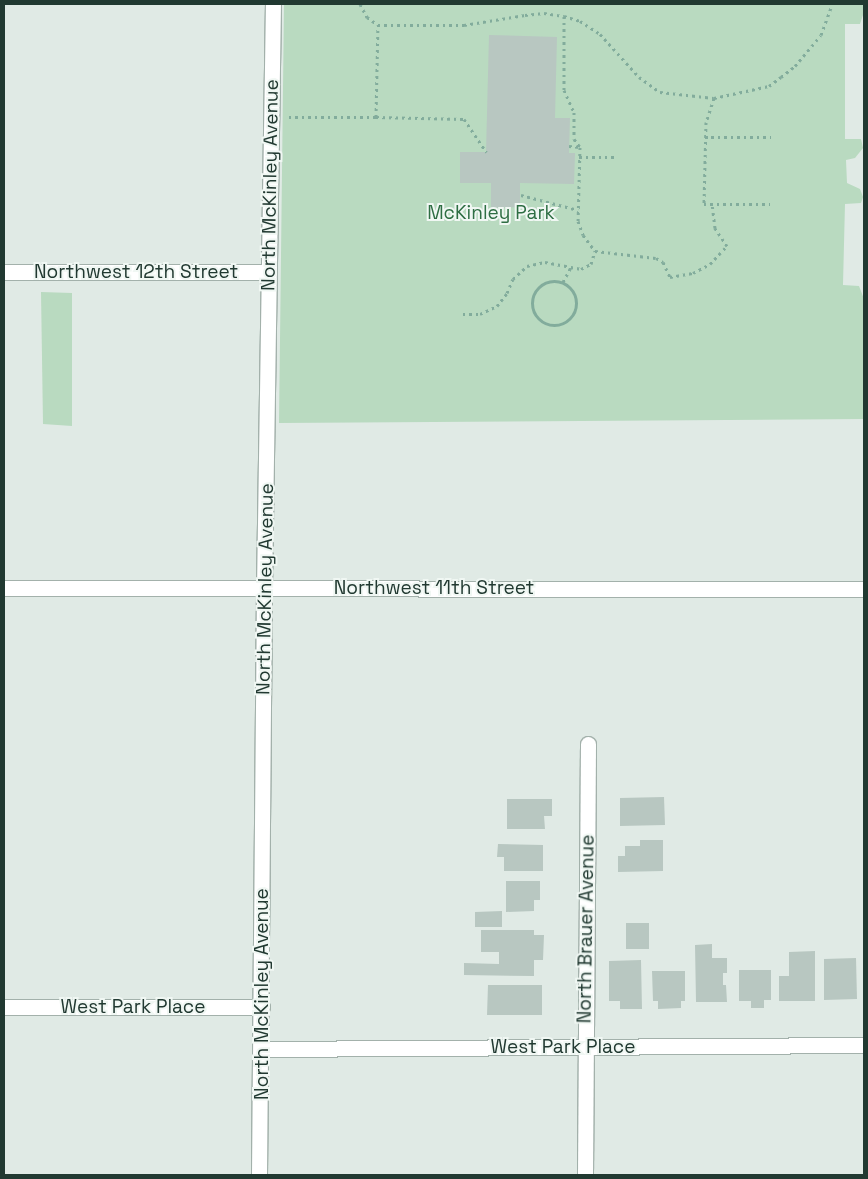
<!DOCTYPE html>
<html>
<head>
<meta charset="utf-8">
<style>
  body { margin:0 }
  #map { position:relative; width:868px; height:1179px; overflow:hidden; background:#e0eae5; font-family:"Space Grotesk",sans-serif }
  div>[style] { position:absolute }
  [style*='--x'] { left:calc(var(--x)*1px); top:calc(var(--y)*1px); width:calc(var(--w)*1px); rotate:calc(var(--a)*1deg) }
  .green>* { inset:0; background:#b9dac0 }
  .building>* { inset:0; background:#b8c7c1 }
  .path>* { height:3px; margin-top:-1.5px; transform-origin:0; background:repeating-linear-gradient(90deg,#82ac9c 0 2.5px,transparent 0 6.5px) }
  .path>.ring { margin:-1.5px; padding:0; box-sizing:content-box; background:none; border:3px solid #82ac9c; border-radius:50% }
  .roads { filter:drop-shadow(1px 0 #a3b1ab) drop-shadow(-1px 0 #a3b1ab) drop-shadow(0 1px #a3b1ab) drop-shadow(0 -1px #a3b1ab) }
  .minor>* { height:15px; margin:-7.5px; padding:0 7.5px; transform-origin:7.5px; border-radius:7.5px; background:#fff }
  span { translate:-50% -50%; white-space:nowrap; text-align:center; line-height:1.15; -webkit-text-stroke:4px #f0f7f3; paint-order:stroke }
  .street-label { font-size:19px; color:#213931 }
  .park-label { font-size:19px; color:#2e6e43 }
  .frame { position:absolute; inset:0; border:5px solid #213931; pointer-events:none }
</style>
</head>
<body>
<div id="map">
  <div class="green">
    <div style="clip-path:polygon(284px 4px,864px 4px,864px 12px,860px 24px,845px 24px,845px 139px,861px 139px,863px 148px,855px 158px,846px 160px,847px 183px,860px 189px,863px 197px,861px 203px,845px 204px,843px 285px,859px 286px,864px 299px,864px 419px,279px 423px)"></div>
    <div style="clip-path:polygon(41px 292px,72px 293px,72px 426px,43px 424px)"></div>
  </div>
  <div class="building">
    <div style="clip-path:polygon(489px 35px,557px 37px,555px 118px,570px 118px,569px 153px,575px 153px,574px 184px,520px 183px,520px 207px,491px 208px,491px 183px,460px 183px,460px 152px,486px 152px)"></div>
    <div style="clip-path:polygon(664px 797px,665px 825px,620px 826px,620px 798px)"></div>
    <div style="clip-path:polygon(507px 799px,552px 799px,552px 816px,544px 816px,545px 829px,507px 829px)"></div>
    <div style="clip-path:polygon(640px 840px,663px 840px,663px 871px,618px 872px,618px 856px,625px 856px,625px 846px,640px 846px)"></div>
    <div style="clip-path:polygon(498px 844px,543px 845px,543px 871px,504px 871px,504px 857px,497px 857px)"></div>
    <div style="clip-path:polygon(506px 881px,540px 881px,540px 900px,534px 900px,534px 911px,506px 912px)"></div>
    <div style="clip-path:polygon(502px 911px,502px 927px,475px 927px,475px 912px)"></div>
    <div style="clip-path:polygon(626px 923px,649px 923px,649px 949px,626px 949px)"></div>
    <div style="clip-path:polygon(481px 930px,534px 930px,534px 935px,544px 935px,543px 960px,534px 960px,534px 976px,464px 975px,464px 963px,499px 964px,499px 952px,481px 952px)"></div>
    <div style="clip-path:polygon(712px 944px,712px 958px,727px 958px,727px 973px,723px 973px,723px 985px,726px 985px,727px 1002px,696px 1002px,695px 945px)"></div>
    <div style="clip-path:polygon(815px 951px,815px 1001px,779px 1001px,779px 976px,789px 976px,789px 952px)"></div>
    <div style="clip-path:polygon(856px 958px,857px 999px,824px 1000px,824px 959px)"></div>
    <div style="clip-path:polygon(641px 960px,642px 1009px,620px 1009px,620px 1001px,609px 1001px,609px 961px)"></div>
    <div style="clip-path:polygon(739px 970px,771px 970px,771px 1000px,764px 1000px,764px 1008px,751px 1008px,751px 1001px,739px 1001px)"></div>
    <div style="clip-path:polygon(652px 971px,685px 971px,685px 1001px,681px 1001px,681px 1008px,658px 1009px,658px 1001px,653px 1001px)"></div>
    <div style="clip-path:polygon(488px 985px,542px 985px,542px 1015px,487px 1015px)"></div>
  </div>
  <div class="path">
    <div style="--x:360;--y:4;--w:15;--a:62"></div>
    <div style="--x:367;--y:17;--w:14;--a:36"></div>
    <div style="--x:378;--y:25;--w:86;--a:0"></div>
    <div style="--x:464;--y:25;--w:62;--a:-9.3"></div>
    <div style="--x:525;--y:15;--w:19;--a:-6"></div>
    <div style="--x:544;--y:13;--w:20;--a:9"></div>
    <div style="--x:564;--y:16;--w:17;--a:17"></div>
    <div style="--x:580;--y:21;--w:24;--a:33"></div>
    <div style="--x:600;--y:34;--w:58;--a:47.8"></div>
    <div style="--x:639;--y:77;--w:26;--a:36"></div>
    <div style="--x:660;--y:92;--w:54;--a:6.3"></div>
    <div style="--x:714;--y:98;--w:56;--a:-12.3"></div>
    <div style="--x:769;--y:86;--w:15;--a:-37"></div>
    <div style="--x:781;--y:77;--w:18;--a:-38"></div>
    <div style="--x:795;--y:66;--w:40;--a:-50"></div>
    <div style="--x:821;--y:35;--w:33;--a:-70"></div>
    <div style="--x:564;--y:16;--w:74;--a:90"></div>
    <div style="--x:564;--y:90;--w:24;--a:66"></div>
    <div style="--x:574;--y:112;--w:27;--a:90"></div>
    <div style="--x:574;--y:139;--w:10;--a:53"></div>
    <div style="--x:714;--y:98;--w:25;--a:108"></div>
    <div style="--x:706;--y:122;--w:82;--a:91.4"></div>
    <div style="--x:704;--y:204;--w:66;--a:0"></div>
    <div style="--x:289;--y:117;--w:87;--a:0"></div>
    <div style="--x:376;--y:117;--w:92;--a:-88.8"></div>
    <div style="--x:376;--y:117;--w:88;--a:1.3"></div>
    <div style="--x:464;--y:119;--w:40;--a:56"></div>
    <div style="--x:705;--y:137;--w:66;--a:0"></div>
    <div style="--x:569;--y:146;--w:11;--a:5"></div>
    <div style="--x:580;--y:147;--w:74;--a:91.5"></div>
    <div style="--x:578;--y:221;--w:15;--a:70"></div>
    <div style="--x:583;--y:235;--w:20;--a:53"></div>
    <div style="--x:579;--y:157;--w:38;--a:0"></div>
    <div style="--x:521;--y:195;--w:59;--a:14.7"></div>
    <div class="ring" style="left:532px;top:281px;width:41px;height:41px"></div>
    <div style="--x:563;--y:282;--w:17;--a:-62"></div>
    <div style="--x:463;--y:314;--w:17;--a:0"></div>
    <div style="--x:480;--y:314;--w:19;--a:-25"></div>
    <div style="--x:497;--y:306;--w:16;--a:-52"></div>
    <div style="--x:507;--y:293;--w:15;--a:-67"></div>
    <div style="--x:513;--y:279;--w:19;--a:-43"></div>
    <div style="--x:527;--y:266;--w:18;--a:-13"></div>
    <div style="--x:545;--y:262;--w:37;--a:11"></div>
    <div style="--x:581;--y:269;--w:11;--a:-27"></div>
    <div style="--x:591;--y:264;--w:14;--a:-73"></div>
    <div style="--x:595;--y:251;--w:61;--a:6.5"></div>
    <div style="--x:656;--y:258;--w:8;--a:30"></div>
    <div style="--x:663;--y:262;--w:17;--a:65"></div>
    <div style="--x:670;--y:277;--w:23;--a:-10"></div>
    <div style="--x:693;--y:273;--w:19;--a:-28"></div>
    <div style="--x:710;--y:264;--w:25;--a:-47"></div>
    <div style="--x:727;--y:246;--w:22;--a:-124"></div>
    <div style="--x:715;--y:228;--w:24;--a:-97"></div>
  </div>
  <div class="roads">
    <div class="minor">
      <div style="--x:4;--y:272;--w:265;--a:0"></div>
      <div style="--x:4;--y:588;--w:860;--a:0.07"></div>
      <div style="--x:4;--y:1007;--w:258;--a:0"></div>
      <div style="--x:262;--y:1049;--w:602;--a:-0.38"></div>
      <div style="--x:259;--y:1175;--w:587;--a:-89.51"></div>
      <div style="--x:264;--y:588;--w:584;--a:-89.12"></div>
      <div style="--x:585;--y:1175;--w:431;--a:-89.6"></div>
    </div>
  </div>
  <div class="street-label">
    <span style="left:270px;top:185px;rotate:-89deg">North McKinley Avenue</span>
    <span style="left:136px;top:272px">Northwest 12th Street</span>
    <span style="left:434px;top:588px">Northwest 11th Street</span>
    <span style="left:265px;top:589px;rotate:-89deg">North McKinley Avenue</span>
    <span style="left:586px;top:929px;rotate:-89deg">North Brauer Avenue</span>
    <span style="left:262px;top:994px;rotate:-90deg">North McKinley Avenue</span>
    <span style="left:133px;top:1007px">West Park Place</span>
    <span style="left:563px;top:1047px">West Park Place</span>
  </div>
  <div class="park-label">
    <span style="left:491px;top:213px">McKinley Park</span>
  </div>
  <div class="frame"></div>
</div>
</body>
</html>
